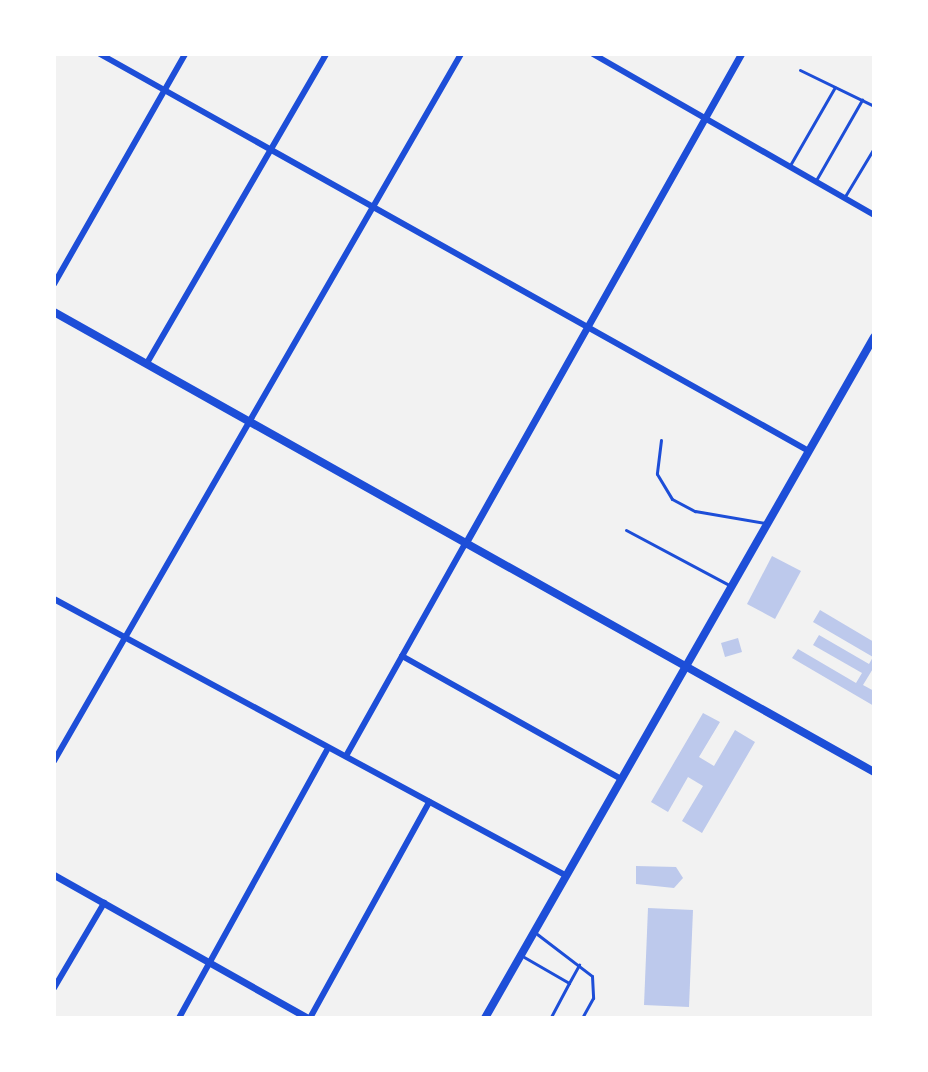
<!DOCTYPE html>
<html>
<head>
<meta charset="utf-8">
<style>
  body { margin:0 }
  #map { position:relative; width:928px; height:1072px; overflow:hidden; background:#f2f2f2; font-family:Merriweather,serif }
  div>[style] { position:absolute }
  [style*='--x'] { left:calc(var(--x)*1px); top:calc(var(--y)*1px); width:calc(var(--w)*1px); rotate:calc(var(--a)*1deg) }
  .building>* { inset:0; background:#bdc9ec }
  .service>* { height:3px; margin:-1.5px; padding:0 1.5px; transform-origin:1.5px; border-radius:1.5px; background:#1d4ed8 }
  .minor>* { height:6px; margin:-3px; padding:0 3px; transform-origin:3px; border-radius:3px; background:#1d4ed8 }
  .tertiary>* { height:7px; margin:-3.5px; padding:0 3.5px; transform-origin:3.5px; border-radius:3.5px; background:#1d4ed8 }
  .secondary>* { height:8px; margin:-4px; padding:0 4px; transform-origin:4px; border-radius:4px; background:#1d4ed8 }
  span { translate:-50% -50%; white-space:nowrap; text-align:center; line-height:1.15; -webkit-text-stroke:8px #fff; paint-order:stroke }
  .frame { position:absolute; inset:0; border:56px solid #fff; pointer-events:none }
</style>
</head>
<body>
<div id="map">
  <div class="building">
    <div style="clip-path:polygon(772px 556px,801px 571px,775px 619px,747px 604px)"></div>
    <div style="clip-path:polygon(820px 610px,874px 642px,874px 667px,863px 685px,874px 691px,874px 706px,792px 658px,798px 649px,856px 683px,862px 673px,813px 645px,819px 635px,869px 664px,873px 657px,813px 622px)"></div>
    <div style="clip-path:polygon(738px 638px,742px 652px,725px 657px,721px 643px)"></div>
    <div style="clip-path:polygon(703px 713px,720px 722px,699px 757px,714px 766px,735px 730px,755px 742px,702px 833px,682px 821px,703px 786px,688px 777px,668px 812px,651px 802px)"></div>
    <div style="clip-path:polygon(636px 866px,676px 867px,683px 878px,674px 888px,636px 884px)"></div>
    <div style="clip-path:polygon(648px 908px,693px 910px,689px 1007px,644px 1005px)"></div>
  </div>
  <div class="service">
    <div style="--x:800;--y:70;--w:82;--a:25.9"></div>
    <div style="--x:789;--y:167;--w:92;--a:-60.1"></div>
    <div style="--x:815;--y:182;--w:95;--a:-60.2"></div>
    <div style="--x:844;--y:198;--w:58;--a:-59"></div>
    <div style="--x:661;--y:440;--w:34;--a:97"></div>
    <div style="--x:657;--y:474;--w:29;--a:59"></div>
    <div style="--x:672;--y:499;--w:26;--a:28"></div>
    <div style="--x:695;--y:511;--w:71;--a:9.7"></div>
    <div style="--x:626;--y:530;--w:115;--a:28.1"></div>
    <div style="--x:537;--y:934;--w:69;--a:37.4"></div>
    <div style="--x:592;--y:976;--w:22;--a:87"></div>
    <div style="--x:593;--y:998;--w:23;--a:119"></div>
    <div style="--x:524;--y:957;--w:52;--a:30"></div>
    <div style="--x:569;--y:983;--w:40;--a:118"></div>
    <div style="--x:569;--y:983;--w:21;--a:-61"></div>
  </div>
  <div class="minor">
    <div style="--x:100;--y:54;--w:810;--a:29.25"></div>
    <div style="--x:593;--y:54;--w:324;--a:29.8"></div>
    <div style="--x:54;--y:284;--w:265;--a:-60.3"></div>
    <div style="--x:147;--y:363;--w:357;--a:-59.9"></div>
    <div style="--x:54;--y:599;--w:581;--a:28.37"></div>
    <div style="--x:402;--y:656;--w:249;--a:29.3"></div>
    <div style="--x:346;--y:756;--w:243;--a:-60.7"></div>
    <div style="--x:54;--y:761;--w:816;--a:-60.07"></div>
    <div style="--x:54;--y:988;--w:99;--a:-59.5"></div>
    <div style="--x:179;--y:1018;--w:306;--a:-61.1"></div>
    <div style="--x:310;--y:1018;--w:247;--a:-61.1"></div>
  </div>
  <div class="tertiary">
    <div style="--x:465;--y:544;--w:562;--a:-60.61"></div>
    <div style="--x:54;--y:875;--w:291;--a:29.4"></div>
  </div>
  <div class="secondary">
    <div style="--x:54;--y:312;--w:940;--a:29.29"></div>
    <div style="--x:485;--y:1018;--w:784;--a:-60.26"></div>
  </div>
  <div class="frame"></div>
</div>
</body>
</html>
